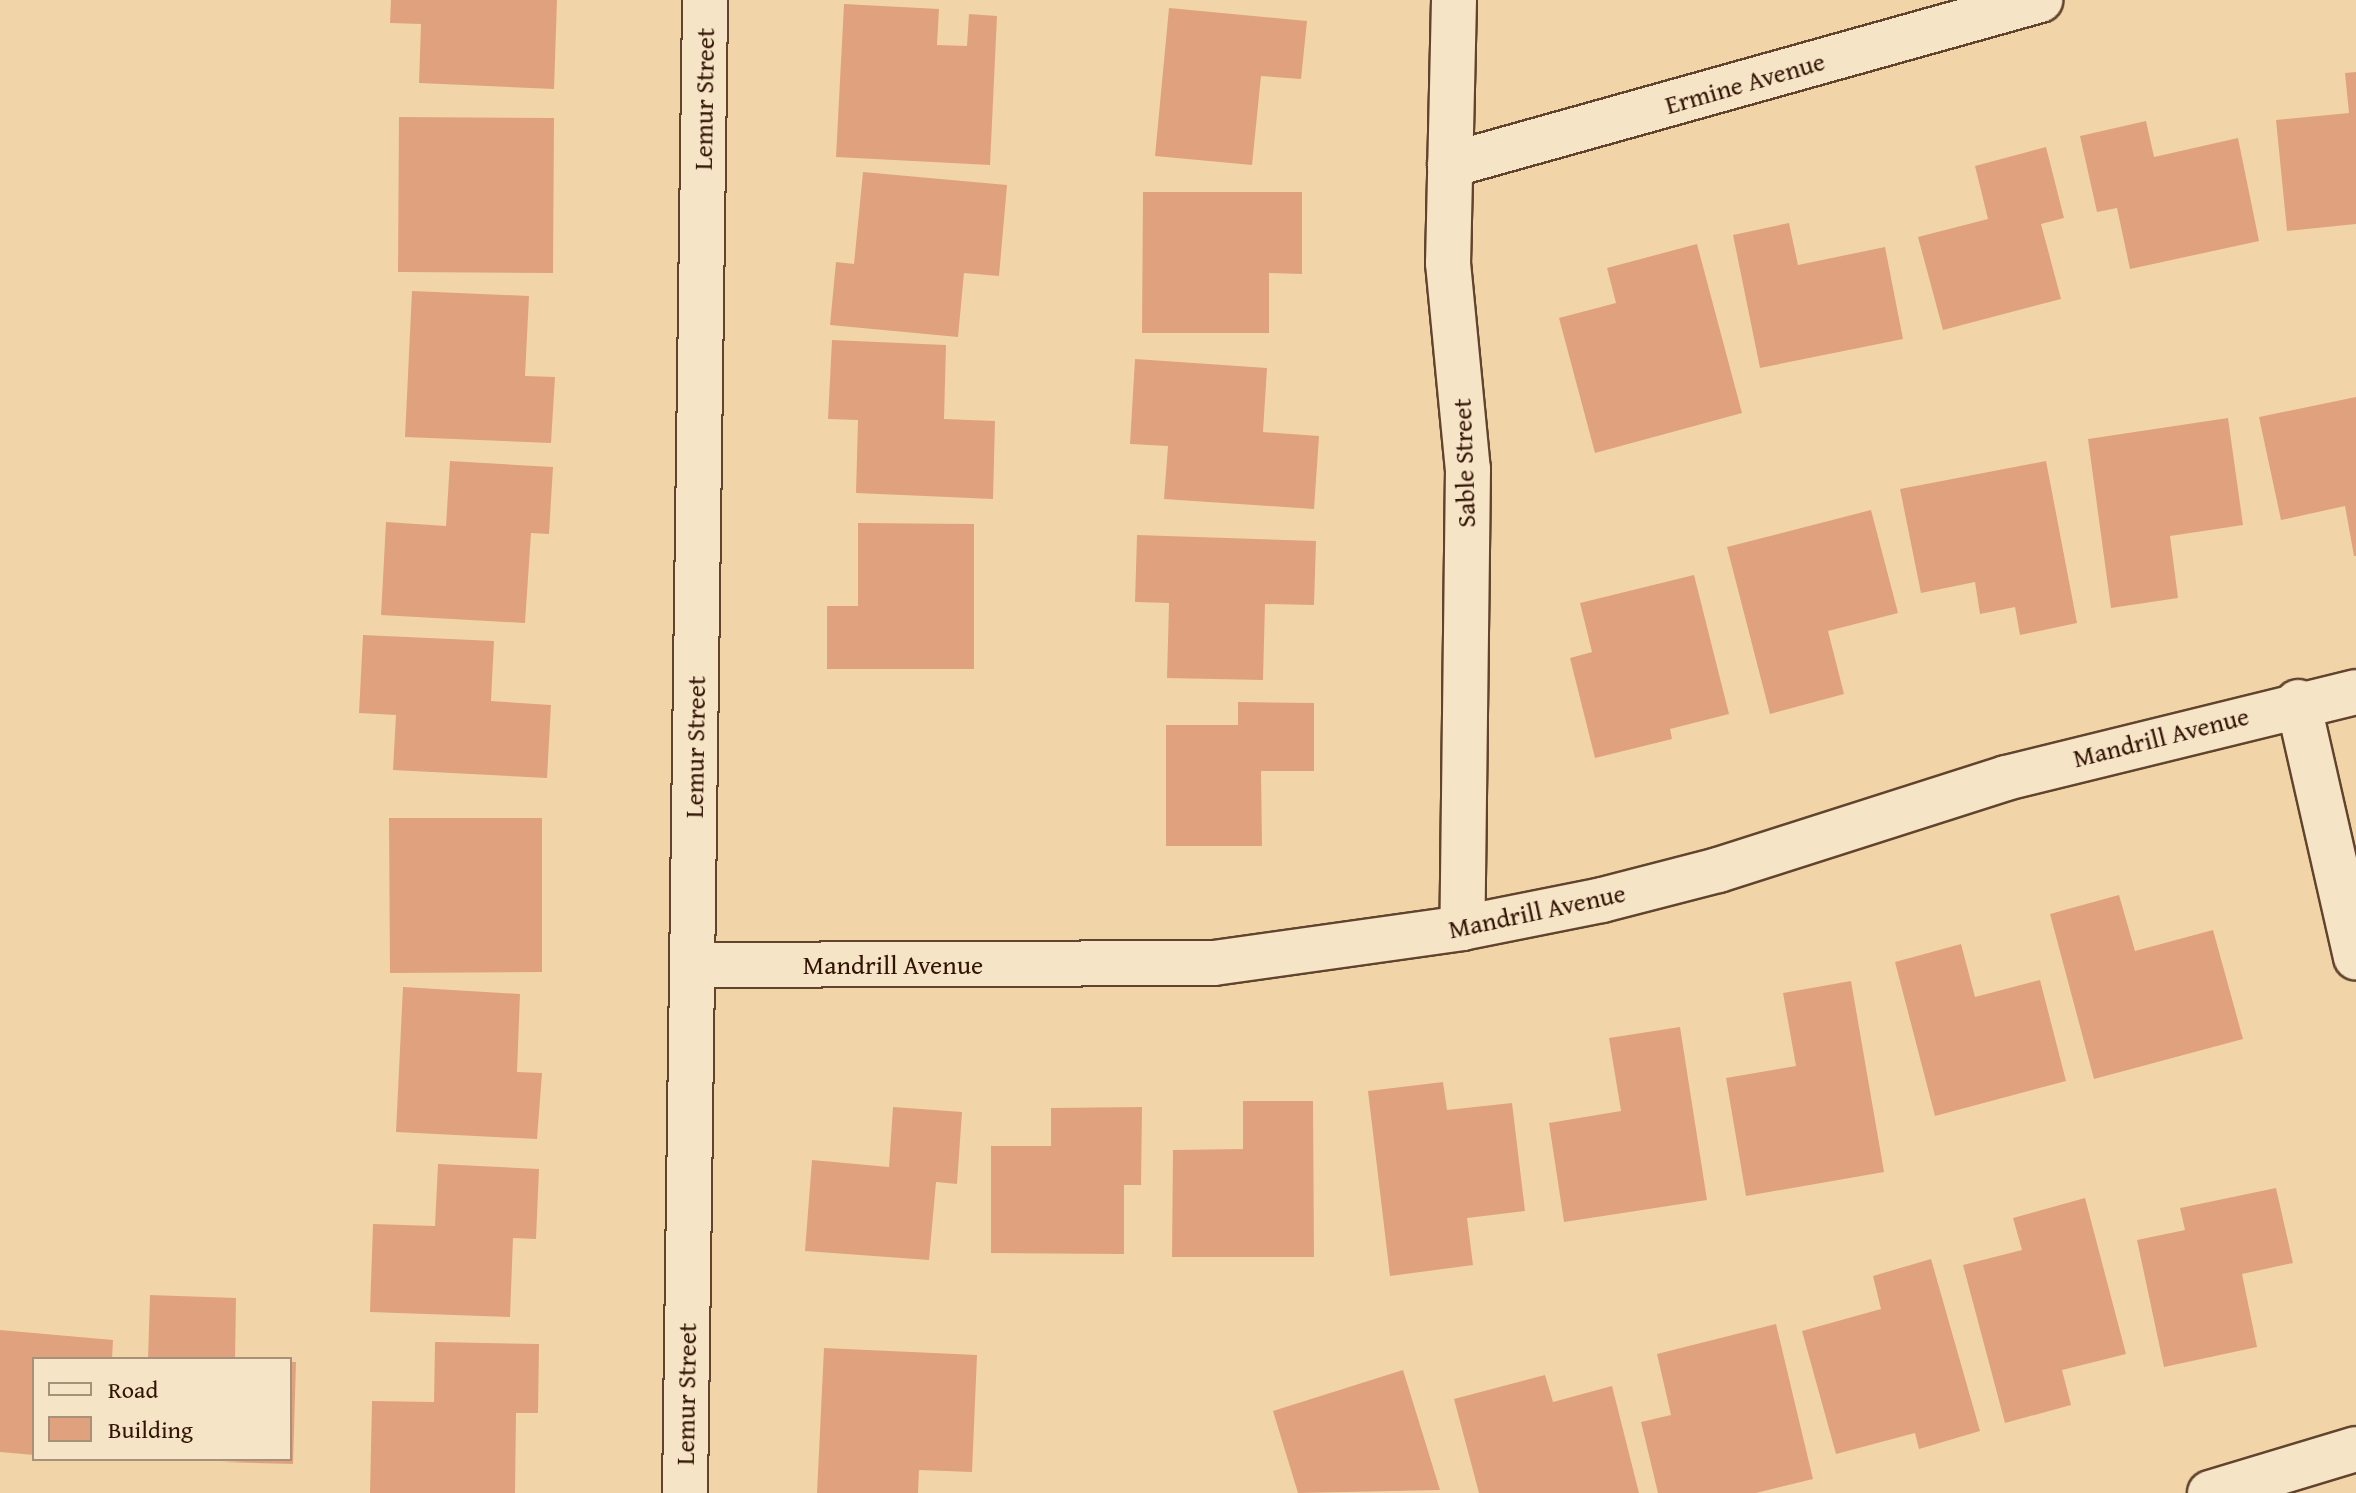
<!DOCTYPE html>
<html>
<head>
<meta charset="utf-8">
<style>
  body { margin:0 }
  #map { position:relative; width:2356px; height:1493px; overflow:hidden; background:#f1d5a8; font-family:"Gentium Book Plus",serif }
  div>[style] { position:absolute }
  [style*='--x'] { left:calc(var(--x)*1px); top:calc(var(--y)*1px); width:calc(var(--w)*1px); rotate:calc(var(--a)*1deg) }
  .building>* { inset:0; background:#e0a27e }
  .roads { filter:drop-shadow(2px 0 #62442e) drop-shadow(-2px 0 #62442e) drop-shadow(0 2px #62442e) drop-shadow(0 -2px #62442e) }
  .street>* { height:44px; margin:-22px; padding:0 22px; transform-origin:22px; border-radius:22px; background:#f6e4c6 }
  span { translate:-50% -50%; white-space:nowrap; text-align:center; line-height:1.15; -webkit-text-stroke:7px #f6e4c6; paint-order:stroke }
  .street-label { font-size:26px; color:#321405 }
  .legend { position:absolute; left:32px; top:1357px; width:260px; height:104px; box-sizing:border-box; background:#f6e4c6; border:2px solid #a89179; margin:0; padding:10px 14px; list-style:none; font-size:24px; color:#321405 }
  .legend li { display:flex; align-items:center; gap:16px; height:40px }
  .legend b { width:40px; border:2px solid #a89179 }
</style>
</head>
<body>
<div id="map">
  <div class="building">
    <div style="clip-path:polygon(391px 0,557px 0,554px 89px,419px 83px,421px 24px,390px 23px)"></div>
    <div style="clip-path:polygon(844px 4px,939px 9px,937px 45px,967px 46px,969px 14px,997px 16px,990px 165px,836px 157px)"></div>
    <div style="clip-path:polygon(1169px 8px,1307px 21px,1301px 79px,1261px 76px,1252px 165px,1155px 156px)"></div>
    <div style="clip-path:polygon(2356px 72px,2356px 224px,2287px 231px,2276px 120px,2349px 113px,2345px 73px)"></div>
    <div style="clip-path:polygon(399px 117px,554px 118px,553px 273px,398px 272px)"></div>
    <div style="clip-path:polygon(2146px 121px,2154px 157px,2238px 138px,2259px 241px,2130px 269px,2117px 208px,2097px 212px,2080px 136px)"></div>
    <div style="clip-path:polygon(2046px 147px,2064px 218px,2041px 224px,2061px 299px,1943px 330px,1918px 237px,1988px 219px,1975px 166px)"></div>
    <div style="clip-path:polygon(863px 172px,1007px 185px,999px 276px,964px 273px,958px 337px,830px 325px,836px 262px,854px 264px)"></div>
    <div style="clip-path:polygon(1143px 192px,1302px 192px,1302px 274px,1269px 273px,1269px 333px,1142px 333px)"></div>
    <div style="clip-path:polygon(1789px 223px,1798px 265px,1885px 247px,1903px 339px,1760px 368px,1733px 235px)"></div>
    <div style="clip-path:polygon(1697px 244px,1742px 413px,1595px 453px,1559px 318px,1616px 303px,1607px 268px)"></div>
    <div style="clip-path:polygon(412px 291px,529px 296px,525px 376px,555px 377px,551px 443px,405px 437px)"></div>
    <div style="clip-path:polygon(832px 340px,946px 345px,944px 419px,995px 421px,993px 499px,856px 493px,858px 420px,828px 419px)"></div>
    <div style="clip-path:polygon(1135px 359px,1267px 368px,1263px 432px,1319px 436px,1314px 509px,1164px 499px,1168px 446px,1130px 444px)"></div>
    <div style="clip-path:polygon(2356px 397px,2356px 556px,2354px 556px,2345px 506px,2281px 520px,2259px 417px)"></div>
    <div style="clip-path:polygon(2228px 418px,2243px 525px,2170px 536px,2178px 598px,2111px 608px,2088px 439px)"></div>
    <div style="clip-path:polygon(450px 461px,553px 467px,549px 534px,531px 533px,525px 623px,381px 615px,386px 522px,446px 526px)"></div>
    <div style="clip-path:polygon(2046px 461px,2077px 623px,2020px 635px,2015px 607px,1980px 614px,1975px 582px,1921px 593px,1900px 489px)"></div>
    <div style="clip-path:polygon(1871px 510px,1898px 613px,1828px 631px,1844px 694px,1770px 714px,1727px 547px)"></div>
    <div style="clip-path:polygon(858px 523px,974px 524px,974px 669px,827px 669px,827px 606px,858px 606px)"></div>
    <div style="clip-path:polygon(1137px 535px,1316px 541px,1314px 605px,1265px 604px,1263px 680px,1167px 678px,1169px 603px,1135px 602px)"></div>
    <div style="clip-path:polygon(1694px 575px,1729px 714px,1670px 729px,1672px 739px,1595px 758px,1570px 658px,1592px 652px,1580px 603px)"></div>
    <div style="clip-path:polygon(363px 635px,494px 641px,491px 701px,551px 705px,547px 778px,393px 770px,396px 715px,359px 713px)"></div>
    <div style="clip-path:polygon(1238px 702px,1314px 703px,1314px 771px,1261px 771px,1262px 846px,1166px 846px,1166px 725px,1238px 725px)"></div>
    <div style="clip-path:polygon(389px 818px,542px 818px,542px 972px,390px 973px)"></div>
    <div style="clip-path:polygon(2119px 895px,2135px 951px,2213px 930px,2243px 1039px,2094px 1079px,2050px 914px)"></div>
    <div style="clip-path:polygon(1961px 944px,1975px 997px,2040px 980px,2066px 1081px,1935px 1116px,1895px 962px)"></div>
    <div style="clip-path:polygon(1851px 981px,1884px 1172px,1746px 1196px,1726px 1078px,1796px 1066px,1783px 993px)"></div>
    <div style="clip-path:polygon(403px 987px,520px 994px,517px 1072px,542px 1073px,537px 1139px,396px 1132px)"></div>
    <div style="clip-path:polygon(1680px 1027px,1707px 1200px,1564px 1222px,1549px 1123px,1621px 1111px,1609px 1038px)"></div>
    <div style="clip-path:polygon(1443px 1082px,1447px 1110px,1512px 1103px,1525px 1211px,1467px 1218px,1473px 1265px,1390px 1276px,1368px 1091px)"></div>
    <div style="clip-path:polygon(1243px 1101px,1313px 1101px,1314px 1257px,1172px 1257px,1173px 1150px,1243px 1149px)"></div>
    <div style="clip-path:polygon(893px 1107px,962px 1112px,957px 1184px,936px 1182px,929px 1260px,805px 1251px,812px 1160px,889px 1167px)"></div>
    <div style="clip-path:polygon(1142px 1107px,1141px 1185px,1124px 1185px,1124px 1254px,991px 1253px,991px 1146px,1051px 1146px,1051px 1108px)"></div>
    <div style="clip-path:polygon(438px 1164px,539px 1169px,536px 1239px,513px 1238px,510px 1317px,370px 1312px,373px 1224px,435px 1226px)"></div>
    <div style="clip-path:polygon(2276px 1188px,2293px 1263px,2242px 1274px,2257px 1347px,2164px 1367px,2137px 1240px,2185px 1230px,2180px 1208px)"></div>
    <div style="clip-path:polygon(2085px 1198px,2126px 1354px,2062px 1370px,2071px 1405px,2005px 1423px,1963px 1265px,2022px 1250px,2013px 1218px)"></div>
    <div style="clip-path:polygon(1931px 1259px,1980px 1431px,1919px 1449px,1915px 1433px,1836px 1454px,1802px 1331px,1881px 1309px,1873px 1276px)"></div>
    <div style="clip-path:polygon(150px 1295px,236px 1298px,235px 1359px,148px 1359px)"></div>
    <div style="clip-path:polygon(1776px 1324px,1813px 1479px,1756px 1493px,1658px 1493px,1641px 1422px,1671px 1415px,1657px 1354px)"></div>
    <div style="clip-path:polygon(0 1330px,113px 1340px,112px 1359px,34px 1359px,34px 1455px,0 1452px)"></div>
    <div style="clip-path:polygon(435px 1342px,539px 1344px,538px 1413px,516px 1413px,515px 1493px,370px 1493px,372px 1401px,434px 1402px)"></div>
    <div style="clip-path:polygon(824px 1348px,977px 1355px,972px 1472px,919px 1470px,918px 1493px,817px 1493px)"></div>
    <div style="clip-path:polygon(290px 1362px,296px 1362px,293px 1464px,221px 1462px,290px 1459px)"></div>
    <div style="clip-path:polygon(1403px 1370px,1440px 1490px,1298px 1493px,1273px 1411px)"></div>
    <div style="clip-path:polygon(1545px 1375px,1553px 1402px,1612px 1386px,1639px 1493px,1479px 1493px,1454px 1399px)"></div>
  </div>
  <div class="roads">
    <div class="street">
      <div style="--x:1454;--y:0;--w:263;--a:91.3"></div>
      <div style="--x:1448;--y:263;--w:207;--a:84.5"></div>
      <div style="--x:1468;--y:469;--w:459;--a:90.7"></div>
      <div style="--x:1450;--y:165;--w:613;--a:-15.62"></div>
      <div style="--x:2298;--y:702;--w:262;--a:77.2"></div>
      <div style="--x:693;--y:965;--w:521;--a:-0.22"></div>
      <div style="--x:1214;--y:963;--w:250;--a:-8"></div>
      <div style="--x:1462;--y:928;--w:143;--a:-11.3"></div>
      <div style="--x:1602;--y:900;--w:120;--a:-14.5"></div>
      <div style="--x:1718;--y:870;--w:302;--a:-17.7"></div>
      <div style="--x:2006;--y:778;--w:360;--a:-13.8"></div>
      <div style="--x:685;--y:1493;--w:1493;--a:-89.23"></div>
      <div style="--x:2210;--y:1493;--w:152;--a:-16.8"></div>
    </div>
  </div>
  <div class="street-label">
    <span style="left:1745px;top:83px;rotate:-16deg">Ermine Avenue</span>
    <span style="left:704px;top:99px;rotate:-89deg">Lemur Street</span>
    <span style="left:1464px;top:463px;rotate:-92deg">Sable Street</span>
    <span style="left:2161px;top:737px;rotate:-14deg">Mandrill Avenue</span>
    <span style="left:695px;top:747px;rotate:-89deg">Lemur Street</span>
    <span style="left:1537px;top:911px;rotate:-12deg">Mandrill Avenue</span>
    <span style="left:893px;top:965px">Mandrill Avenue</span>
    <span style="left:686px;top:1394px;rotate:-89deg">Lemur Street</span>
  </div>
  <ul class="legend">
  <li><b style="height:10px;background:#f6e4c6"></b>Road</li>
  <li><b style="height:22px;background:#e0a27e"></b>Building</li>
  </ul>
</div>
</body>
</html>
